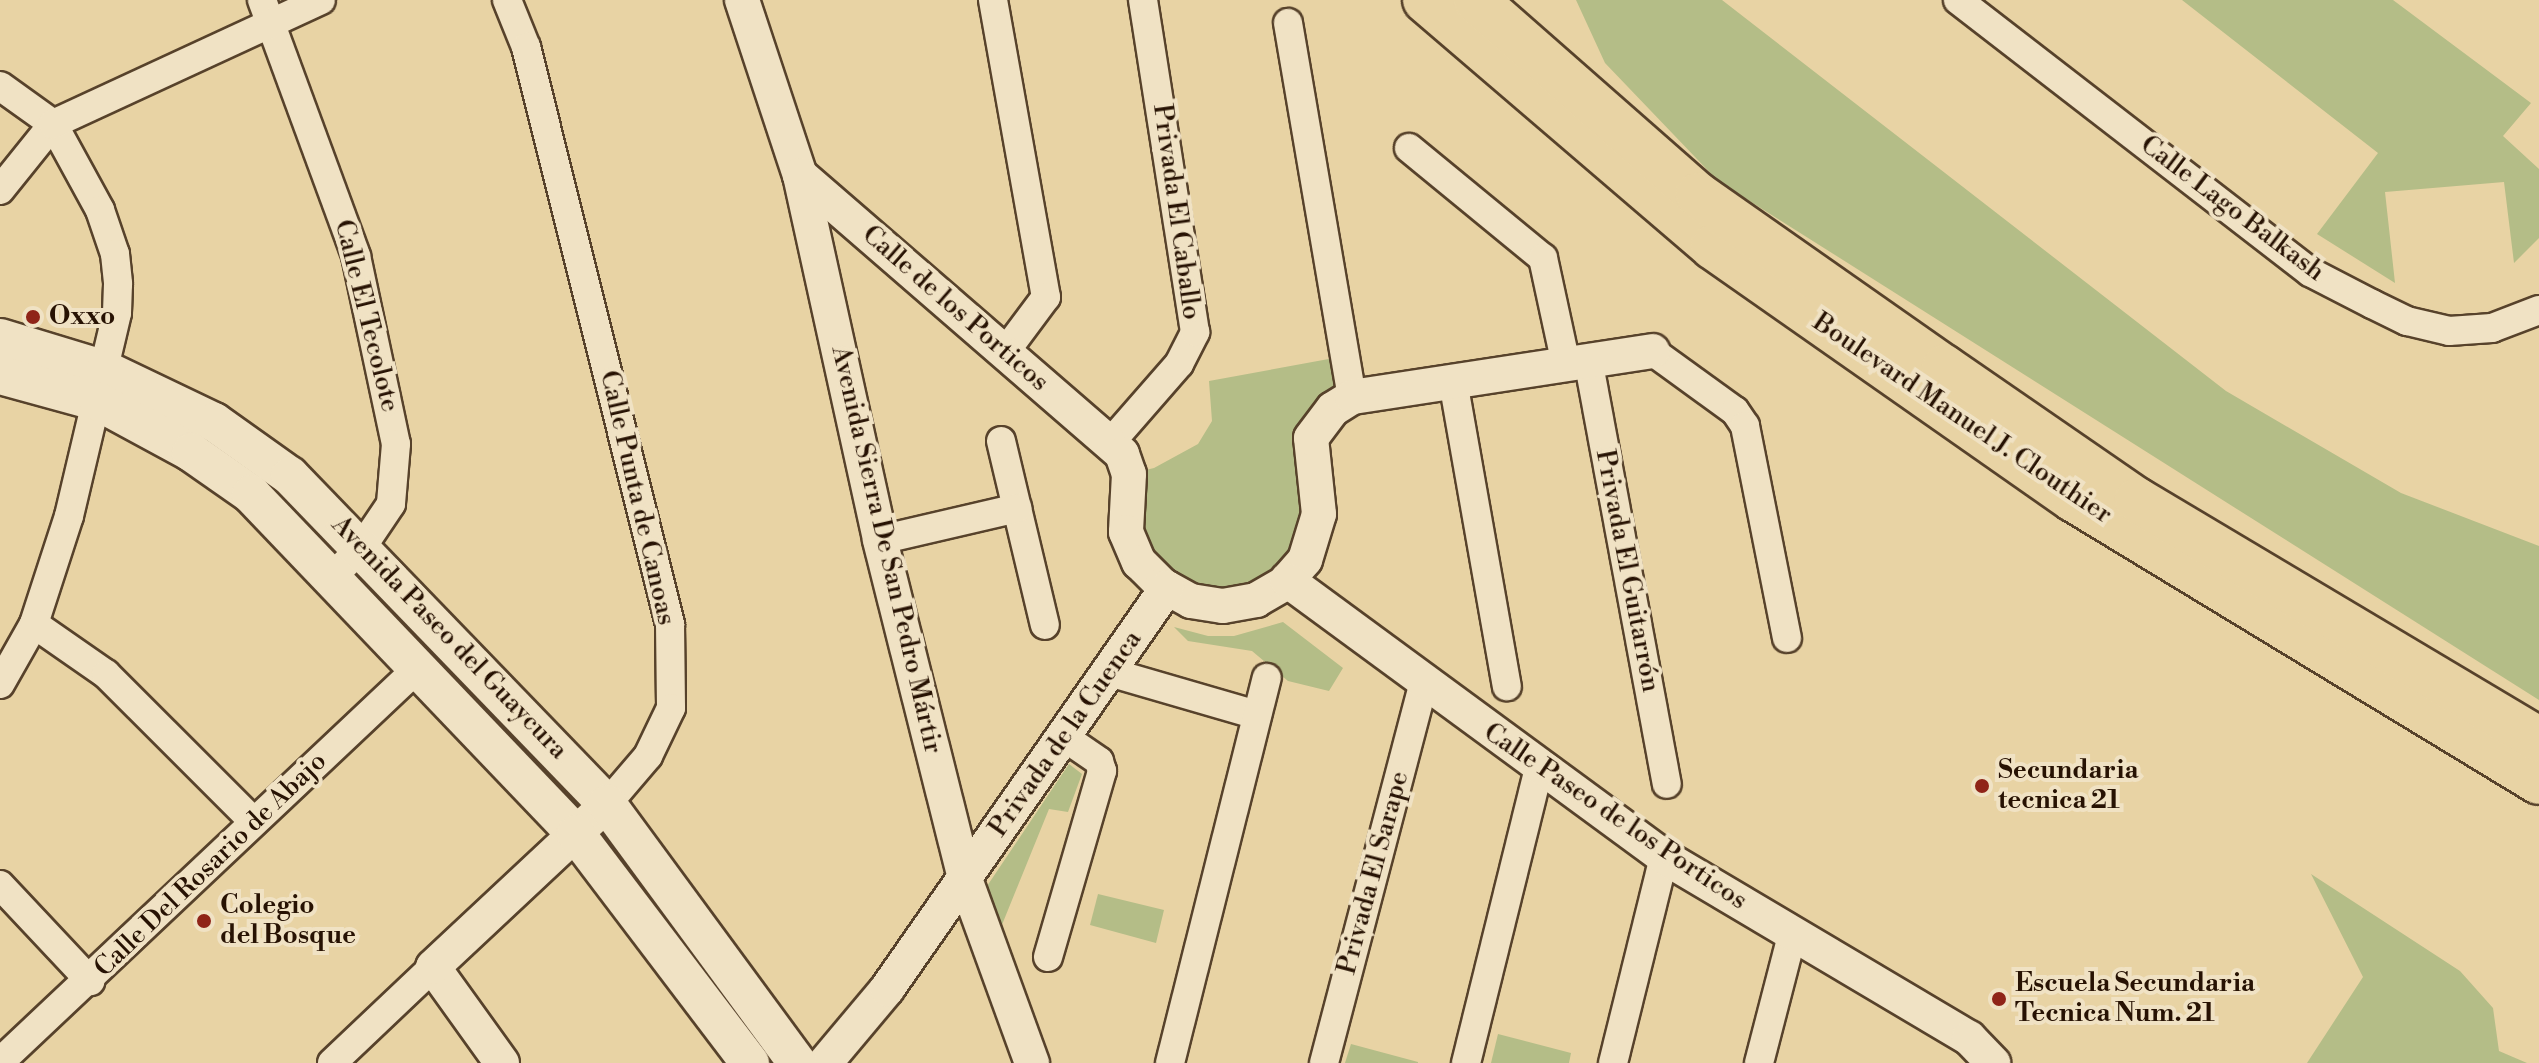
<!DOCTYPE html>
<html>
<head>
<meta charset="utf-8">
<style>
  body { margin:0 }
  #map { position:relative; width:2539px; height:1063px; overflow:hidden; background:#e8d3a4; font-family:"Libre Bodoni",serif }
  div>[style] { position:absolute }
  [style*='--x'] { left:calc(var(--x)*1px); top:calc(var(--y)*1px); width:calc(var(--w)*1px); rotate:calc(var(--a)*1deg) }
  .green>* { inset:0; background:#b4bd87 }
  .roads { filter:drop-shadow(2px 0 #57422b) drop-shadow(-2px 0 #57422b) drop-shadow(0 2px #57422b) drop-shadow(0 -2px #57422b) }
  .minor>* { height:28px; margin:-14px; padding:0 14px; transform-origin:14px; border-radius:14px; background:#f0e2c4 }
  .tertiary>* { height:34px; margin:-17px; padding:0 17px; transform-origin:17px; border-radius:17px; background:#f0e2c4 }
  .secondary>* { height:38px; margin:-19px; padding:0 19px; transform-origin:19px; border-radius:19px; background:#f0e2c4 }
  .primary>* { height:44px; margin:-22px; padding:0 22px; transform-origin:22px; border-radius:22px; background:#e8d3a4 }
  .dots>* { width:22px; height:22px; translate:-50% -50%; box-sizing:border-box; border:4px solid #f0e2c4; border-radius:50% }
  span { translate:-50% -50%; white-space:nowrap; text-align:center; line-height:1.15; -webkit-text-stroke:8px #f0e2c4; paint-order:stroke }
  .street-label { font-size:26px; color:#271203 }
  .poi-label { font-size:26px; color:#271203; font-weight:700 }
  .left { translate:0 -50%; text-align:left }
</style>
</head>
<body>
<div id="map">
  <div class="green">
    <div style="clip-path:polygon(1576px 0,1722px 0,2226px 391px,2401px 493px,2539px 546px,2539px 700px,1718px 181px,1605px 63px)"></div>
    <div style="clip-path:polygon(2182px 0,2393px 0,2531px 103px,2503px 136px,2539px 169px,2539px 238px,2514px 263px,2504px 182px,2385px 192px,2395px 283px,2317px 234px,2378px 153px)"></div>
    <div style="clip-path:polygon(1345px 356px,1319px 514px,1256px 600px,1167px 588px,1124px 506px,1129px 474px,1154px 468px,1198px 444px,1212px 421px,1209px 381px)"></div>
    <div style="clip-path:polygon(1283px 622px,1343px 668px,1329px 691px,1288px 681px,1252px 651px,1188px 641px,1174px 627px,1208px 636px,1234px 636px)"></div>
    <div style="clip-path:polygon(1069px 764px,1082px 774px,1068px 812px,1049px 809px,995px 942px,983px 892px)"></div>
    <div style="clip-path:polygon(2311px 874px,2460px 971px,2493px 1008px,2499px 1051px,2527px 1063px,2307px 1063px,2363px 977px)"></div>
    <div style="clip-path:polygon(1098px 894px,1164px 910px,1156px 943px,1090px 925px)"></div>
    <div style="clip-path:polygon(1498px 1034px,1571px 1053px,1569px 1063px,1491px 1063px)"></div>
    <div style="clip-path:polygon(1351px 1044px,1418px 1062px,1418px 1063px,1345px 1063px)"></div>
  </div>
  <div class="roads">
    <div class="minor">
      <div style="--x:262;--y:0;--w:273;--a:69.8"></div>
      <div style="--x:356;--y:256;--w:192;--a:78"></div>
      <div style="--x:396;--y:444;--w:60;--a:94.8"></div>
      <div style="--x:391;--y:504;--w:52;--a:124"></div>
      <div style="--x:362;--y:547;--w:41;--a:135"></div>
      <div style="--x:507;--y:0;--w:51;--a:68"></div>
      <div style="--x:526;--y:47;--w:595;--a:75.99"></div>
      <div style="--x:670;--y:624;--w:84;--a:89.3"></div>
      <div style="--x:671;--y:708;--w:53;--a:115.6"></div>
      <div style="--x:648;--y:756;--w:63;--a:130.5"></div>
      <div style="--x:993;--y:0;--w:302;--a:79.9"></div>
      <div style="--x:1046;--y:297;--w:69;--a:126.7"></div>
      <div style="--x:1958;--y:0;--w:445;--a:37.7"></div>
      <div style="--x:2310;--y:272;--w:70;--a:27.3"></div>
      <div style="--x:2372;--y:304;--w:39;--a:26"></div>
      <div style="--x:2407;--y:321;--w:43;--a:13.4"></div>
      <div style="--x:2449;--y:331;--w:43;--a:-4"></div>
      <div style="--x:2492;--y:328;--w:50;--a:-21"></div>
      <div style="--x:1288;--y:23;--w:379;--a:80.3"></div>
      <div style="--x:0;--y:86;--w:65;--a:35.6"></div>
      <div style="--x:53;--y:124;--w:98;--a:61.3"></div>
      <div style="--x:100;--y:210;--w:46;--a:71.2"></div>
      <div style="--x:115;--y:254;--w:30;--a:84"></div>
      <div style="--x:118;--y:284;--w:29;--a:92"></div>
      <div style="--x:117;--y:313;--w:209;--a:103.3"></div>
      <div style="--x:69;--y:516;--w:114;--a:108"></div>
      <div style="--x:34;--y:624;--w:69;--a:119.5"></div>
      <div style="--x:1409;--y:148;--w:173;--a:39.4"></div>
      <div style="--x:1543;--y:258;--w:108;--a:77.8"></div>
      <div style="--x:0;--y:190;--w:85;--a:-51.2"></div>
      <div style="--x:53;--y:124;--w:295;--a:-24.8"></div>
      <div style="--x:1652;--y:351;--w:102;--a:35.9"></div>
      <div style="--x:1735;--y:411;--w:18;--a:56"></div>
      <div style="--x:1745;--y:426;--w:216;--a:78.8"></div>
      <div style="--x:1588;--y:359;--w:432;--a:79.5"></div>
      <div style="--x:1453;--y:381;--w:310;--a:80"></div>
      <div style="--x:1001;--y:441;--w:189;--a:76.6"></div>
      <div style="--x:1110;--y:443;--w:105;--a:-48.9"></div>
      <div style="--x:1179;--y:364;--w:36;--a:-63"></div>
      <div style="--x:1195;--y:332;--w:336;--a:-98.9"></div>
      <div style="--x:880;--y:540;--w:141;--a:-13.1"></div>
      <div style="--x:34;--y:624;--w:88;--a:34.8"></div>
      <div style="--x:106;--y:674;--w:209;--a:45"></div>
      <div style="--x:1109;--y:672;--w:154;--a:16.2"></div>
      <div style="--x:0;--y:885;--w:132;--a:46.8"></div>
      <div style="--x:1048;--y:957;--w:194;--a:-73.8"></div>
      <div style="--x:1102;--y:771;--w:10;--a:-107"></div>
      <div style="--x:1099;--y:761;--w:42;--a:-145.6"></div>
      <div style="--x:0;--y:1062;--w:577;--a:-43.32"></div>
      <div style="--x:332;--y:1063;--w:139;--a:-43.5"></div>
      <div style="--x:1170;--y:1063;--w:397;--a:-75.9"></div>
      <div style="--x:1324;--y:1063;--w:393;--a:-75.3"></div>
      <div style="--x:1466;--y:1063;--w:303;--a:-76.1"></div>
      <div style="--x:1613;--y:1063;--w:212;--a:-76.1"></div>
      <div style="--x:1759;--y:1063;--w:132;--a:-75.5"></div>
    </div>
    <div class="tertiary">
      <div style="--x:742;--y:0;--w:184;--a:71.7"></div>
      <div style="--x:800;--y:175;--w:374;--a:77.6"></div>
      <div style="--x:880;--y:540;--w:349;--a:75.9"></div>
      <div style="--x:965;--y:879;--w:196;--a:70"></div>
      <div style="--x:800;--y:175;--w:426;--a:40.9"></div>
      <div style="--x:1122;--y:454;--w:21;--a:71"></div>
      <div style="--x:1129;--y:474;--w:58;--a:93"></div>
      <div style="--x:1126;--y:532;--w:33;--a:67"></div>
      <div style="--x:1139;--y:562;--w:33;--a:45"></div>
      <div style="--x:1162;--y:585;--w:33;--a:29"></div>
      <div style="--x:1191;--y:601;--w:32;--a:9"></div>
      <div style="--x:1223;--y:606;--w:34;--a:-10"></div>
      <div style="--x:1256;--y:600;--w:32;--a:-30"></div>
      <div style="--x:1284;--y:584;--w:32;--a:-49"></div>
      <div style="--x:1305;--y:560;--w:48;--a:-73.1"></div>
      <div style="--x:1319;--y:514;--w:76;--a:-96"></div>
      <div style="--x:1311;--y:438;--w:36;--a:-53"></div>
      <div style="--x:1333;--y:409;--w:22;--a:-32"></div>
      <div style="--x:1352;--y:397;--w:304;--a:-8.7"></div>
      <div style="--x:1287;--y:580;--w:468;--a:36.3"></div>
      <div style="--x:1664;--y:857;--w:355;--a:30.7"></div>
      <div style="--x:1969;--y:1038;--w:35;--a:46"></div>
      <div style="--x:502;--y:1063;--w:118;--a:-125.7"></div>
      <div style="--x:433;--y:967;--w:238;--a:-43.1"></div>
      <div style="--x:825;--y:1063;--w:97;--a:-50"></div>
      <div style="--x:887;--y:989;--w:489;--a:-55.1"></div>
    </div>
    <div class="secondary">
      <div style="--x:0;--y:338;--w:110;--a:16.9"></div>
      <div style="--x:105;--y:370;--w:121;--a:25.5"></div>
      <div style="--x:214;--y:422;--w:93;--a:35.4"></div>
      <div style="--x:290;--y:476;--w:456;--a:46"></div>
      <div style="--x:607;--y:804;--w:321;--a:53.7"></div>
      <div style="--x:0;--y:375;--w:103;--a:15.3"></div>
      <div style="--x:99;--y:402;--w:105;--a:28.5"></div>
      <div style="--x:191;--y:452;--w:73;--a:35"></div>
      <div style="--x:251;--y:494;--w:470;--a:46.3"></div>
      <div style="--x:576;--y:834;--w:288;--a:52.8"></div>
    </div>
    <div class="primary">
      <div style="--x:1425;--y:0;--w:379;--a:40.6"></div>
      <div style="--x:1713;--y:247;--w:439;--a:35"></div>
      <div style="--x:2073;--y:499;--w:545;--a:31.27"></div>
      <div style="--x:1476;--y:0;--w:295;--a:41.3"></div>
      <div style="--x:1698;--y:195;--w:300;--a:35"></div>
      <div style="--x:1944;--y:367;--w:234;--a:34.6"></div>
      <div style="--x:2137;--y:500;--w:468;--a:30.8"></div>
    </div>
  </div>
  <div class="dots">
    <div style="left:33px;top:317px;background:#8f2418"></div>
    <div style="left:1982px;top:786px;background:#8f2418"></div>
    <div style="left:204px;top:921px;background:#8f2418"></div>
    <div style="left:1999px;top:999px;background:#8f2418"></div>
  </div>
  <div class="street-label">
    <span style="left:2232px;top:209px;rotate:37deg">Calle Lago Balkash</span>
    <span style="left:1176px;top:212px;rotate:82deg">Privada El Caballo</span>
    <span style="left:955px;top:309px;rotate:41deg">Calle de los Porticos</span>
    <span style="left:366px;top:316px;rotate:76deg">Calle El Tecolote</span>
    <span style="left:1962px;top:419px;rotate:34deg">Boulevard Manuel J. Clouthier</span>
    <span style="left:637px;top:498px;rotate:77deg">Calle Punta de Canoas</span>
    <span style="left:886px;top:550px;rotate:77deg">Avenida Sierra De San Pedro Mártir</span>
    <span style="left:1627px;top:571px;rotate:79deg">Privada El Guitarrón</span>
    <span style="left:449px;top:638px;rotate:46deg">Avenida Paseo del Guaycura</span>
    <span style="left:1066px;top:734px;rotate:-55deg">Privada de la Cuenca</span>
    <span style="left:1615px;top:817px;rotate:34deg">Calle Paseo de los Porticos</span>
    <span style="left:211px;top:865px;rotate:-44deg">Calle Del Rosario de Abajo</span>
    <span style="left:1374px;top:873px;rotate:-75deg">Privada El Sarape</span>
  </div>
  <div class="poi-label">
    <span class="left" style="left:49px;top:317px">Oxxo</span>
    <span class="left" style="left:1998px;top:786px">Secundaria<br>tecnica 21</span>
    <span class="left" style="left:220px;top:921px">Colegio<br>del Bosque</span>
    <span class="left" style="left:2015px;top:999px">Escuela Secundaria<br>Tecnica Num. 21</span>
  </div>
</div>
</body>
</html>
